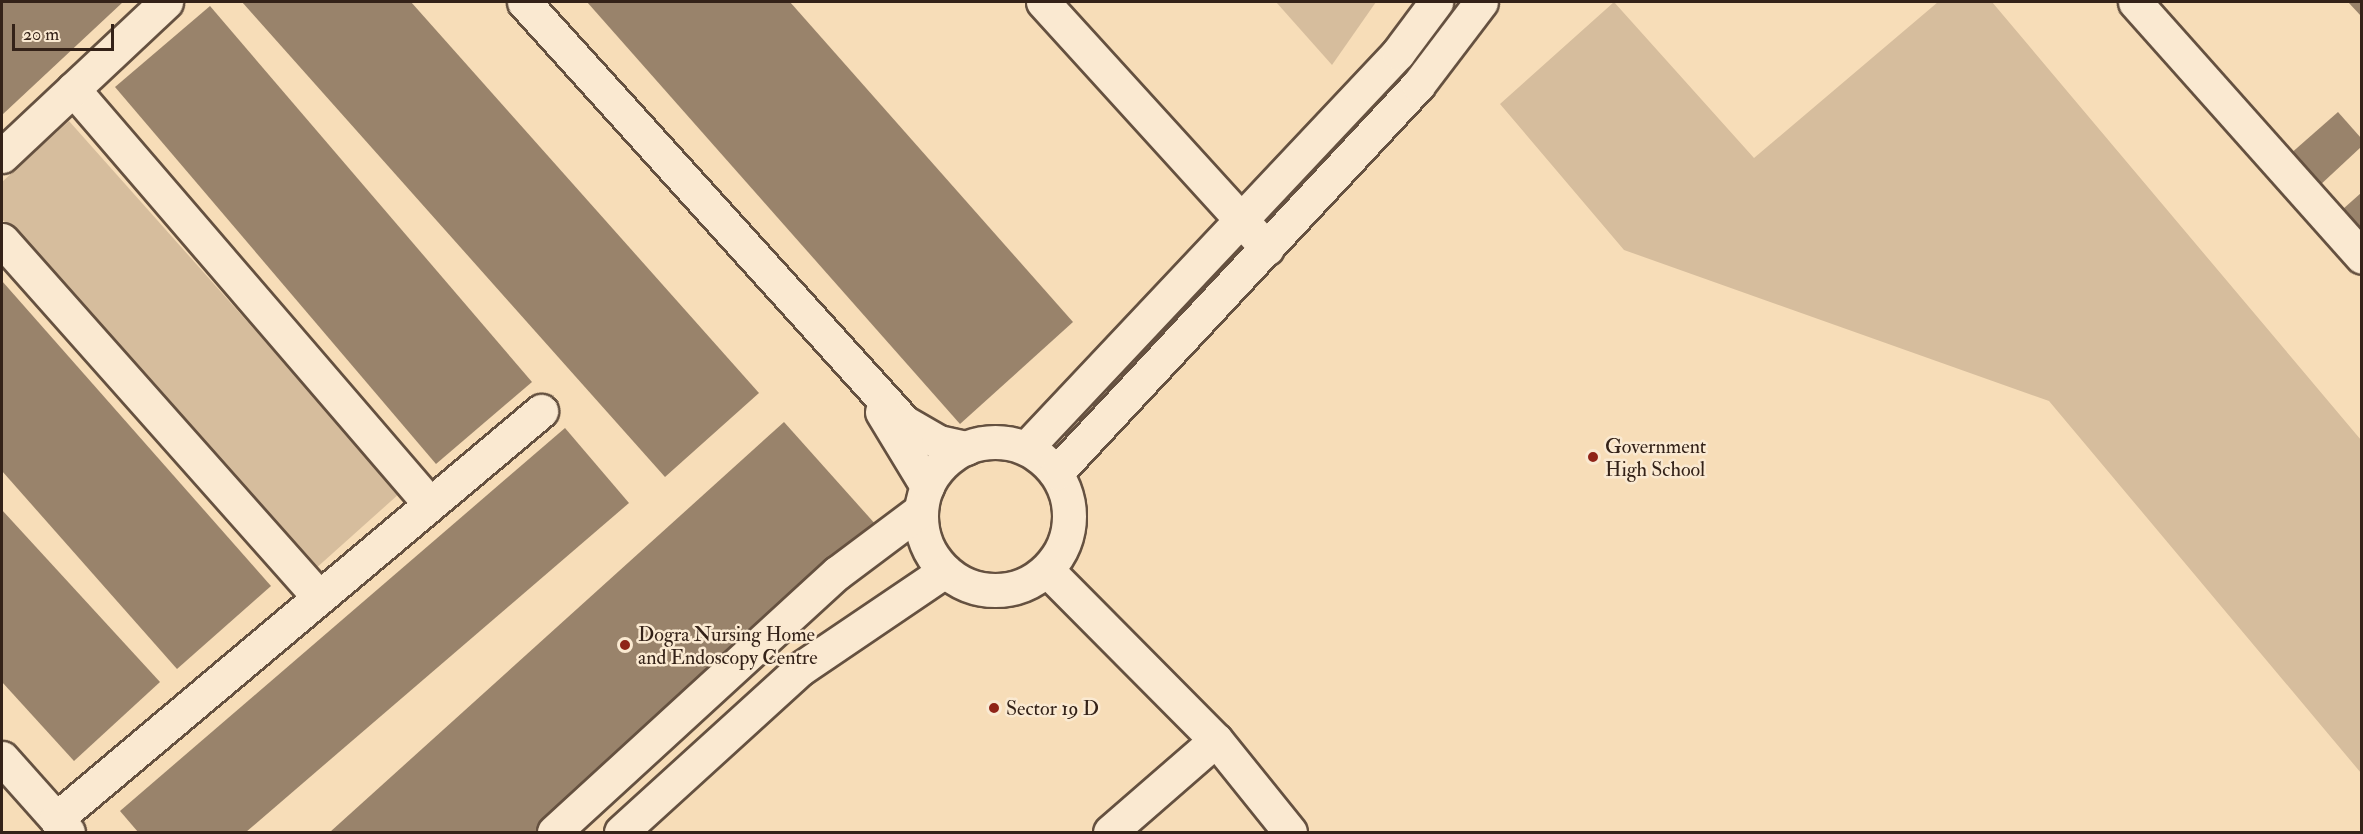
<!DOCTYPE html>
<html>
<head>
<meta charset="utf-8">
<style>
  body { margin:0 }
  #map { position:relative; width:2363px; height:834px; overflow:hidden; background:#f7ddb8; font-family:"IM FELL Double Pica",serif }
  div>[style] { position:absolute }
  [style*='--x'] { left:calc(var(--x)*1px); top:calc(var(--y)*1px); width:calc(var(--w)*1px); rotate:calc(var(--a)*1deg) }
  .green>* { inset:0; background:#d6bd9d }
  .building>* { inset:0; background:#99836b }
  .roads { filter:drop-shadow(2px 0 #655140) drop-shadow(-2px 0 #655140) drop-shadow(0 2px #655140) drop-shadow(0 -2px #655140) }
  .street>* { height:33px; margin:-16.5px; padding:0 16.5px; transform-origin:16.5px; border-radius:16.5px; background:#fae9d1 }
  .secondary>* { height:33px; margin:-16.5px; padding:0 16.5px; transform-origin:16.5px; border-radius:16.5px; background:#fae9d1 }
  .secondary>.ring { margin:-16.5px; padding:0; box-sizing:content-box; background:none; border:33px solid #fae9d1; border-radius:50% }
  .dots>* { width:16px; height:16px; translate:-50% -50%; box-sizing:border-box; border:3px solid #fae9d1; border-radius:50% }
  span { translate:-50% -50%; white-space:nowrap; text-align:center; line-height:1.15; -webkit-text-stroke:5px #fae9d1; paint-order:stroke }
  .poi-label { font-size:20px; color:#342218 }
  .left { translate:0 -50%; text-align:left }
  .frame { position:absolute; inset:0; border:3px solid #342218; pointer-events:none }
  .scale { position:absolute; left:12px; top:24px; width:102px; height:27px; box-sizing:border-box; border:3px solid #342218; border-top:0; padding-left:8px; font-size:18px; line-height:21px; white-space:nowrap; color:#342218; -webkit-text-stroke:4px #fae9d1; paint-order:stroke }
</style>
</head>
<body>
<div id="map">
  <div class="green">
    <div style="clip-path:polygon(1276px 2px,1376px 2px,1332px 65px)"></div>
    <div style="clip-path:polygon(1614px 2px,1754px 158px,1938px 2px,1992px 2px,2361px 440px,2361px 773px,2049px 401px,1624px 250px,1500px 104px)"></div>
    <div style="clip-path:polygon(69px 121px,400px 493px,314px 570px,2px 219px,2px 182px)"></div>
  </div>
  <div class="building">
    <div style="clip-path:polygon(2px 2px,123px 2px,2px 115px)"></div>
    <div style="clip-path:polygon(242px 2px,411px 2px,759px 393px,665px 477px)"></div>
    <div style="clip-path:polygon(587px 2px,790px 2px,1073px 322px,960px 424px)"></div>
    <div style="clip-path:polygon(2348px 2px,2361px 2px,2361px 16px)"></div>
    <div style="clip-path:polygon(210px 6px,532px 382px,436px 464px,115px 87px)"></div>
    <div style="clip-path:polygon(2338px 112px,2361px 138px,2361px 147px,2318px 187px,2289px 155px)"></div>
    <div style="clip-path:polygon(2361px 193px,2361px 229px,2343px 209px)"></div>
    <div style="clip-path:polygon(2px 281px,271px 586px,177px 669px,2px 471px)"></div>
    <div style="clip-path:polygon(784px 422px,877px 526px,537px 832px,330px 832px)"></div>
    <div style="clip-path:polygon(565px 428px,629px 503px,246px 832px,138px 832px,120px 811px)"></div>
    <div style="clip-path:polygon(2px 510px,160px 682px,74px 761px,2px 682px)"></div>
  </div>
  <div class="roads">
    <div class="street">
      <div style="--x:524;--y:2;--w:566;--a:47.86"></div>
      <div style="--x:904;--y:422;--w:39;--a:30"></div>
      <div style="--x:938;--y:442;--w:29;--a:12"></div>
      <div style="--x:1043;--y:2;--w:333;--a:47.7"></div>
      <div style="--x:2135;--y:2;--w:341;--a:48.3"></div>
      <div style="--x:73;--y:89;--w:547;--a:49.3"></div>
      <div style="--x:2;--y:156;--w:225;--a:-43.2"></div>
      <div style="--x:2;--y:240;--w:477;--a:48.4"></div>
      <div style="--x:882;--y:412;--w:87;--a:58.7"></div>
      <div style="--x:2;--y:758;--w:99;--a:48.3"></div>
      <div style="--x:56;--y:819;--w:634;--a:-40.07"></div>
      <div style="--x:1110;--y:832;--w:140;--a:-41"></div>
    </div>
    <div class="secondary">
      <div class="ring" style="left:921px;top:442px;width:115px;height:115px"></div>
      <div style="--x:1026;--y:448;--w:543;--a:-46.72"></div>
      <div style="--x:1398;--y:53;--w:64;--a:-53.3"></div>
      <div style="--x:1056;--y:473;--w:531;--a:-46.99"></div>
      <div style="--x:1418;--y:85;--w:104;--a:-52.8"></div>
      <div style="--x:1047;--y:570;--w:240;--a:45.2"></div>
      <div style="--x:1216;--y:740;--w:118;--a:51.2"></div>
      <div style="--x:554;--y:832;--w:384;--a:-42.5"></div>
      <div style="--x:837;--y:573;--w:105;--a:-36.9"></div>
      <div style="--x:621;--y:832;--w:242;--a:-42.3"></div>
      <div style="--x:800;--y:669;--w:175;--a:-34.1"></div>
    </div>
  </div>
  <div class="dots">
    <div style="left:1593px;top:457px;background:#8f2418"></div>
    <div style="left:625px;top:645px;background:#8f2418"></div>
    <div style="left:994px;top:708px;background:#8f2418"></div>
  </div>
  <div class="poi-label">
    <span class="left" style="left:1605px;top:458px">Government<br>High School</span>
    <span class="left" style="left:638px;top:646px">Dogra Nursing Home<br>and Endoscopy Centre</span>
    <span class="left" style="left:1006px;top:708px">Sector 19 D</span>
  </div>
  <div class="frame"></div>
  <div class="scale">20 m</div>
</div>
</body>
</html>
